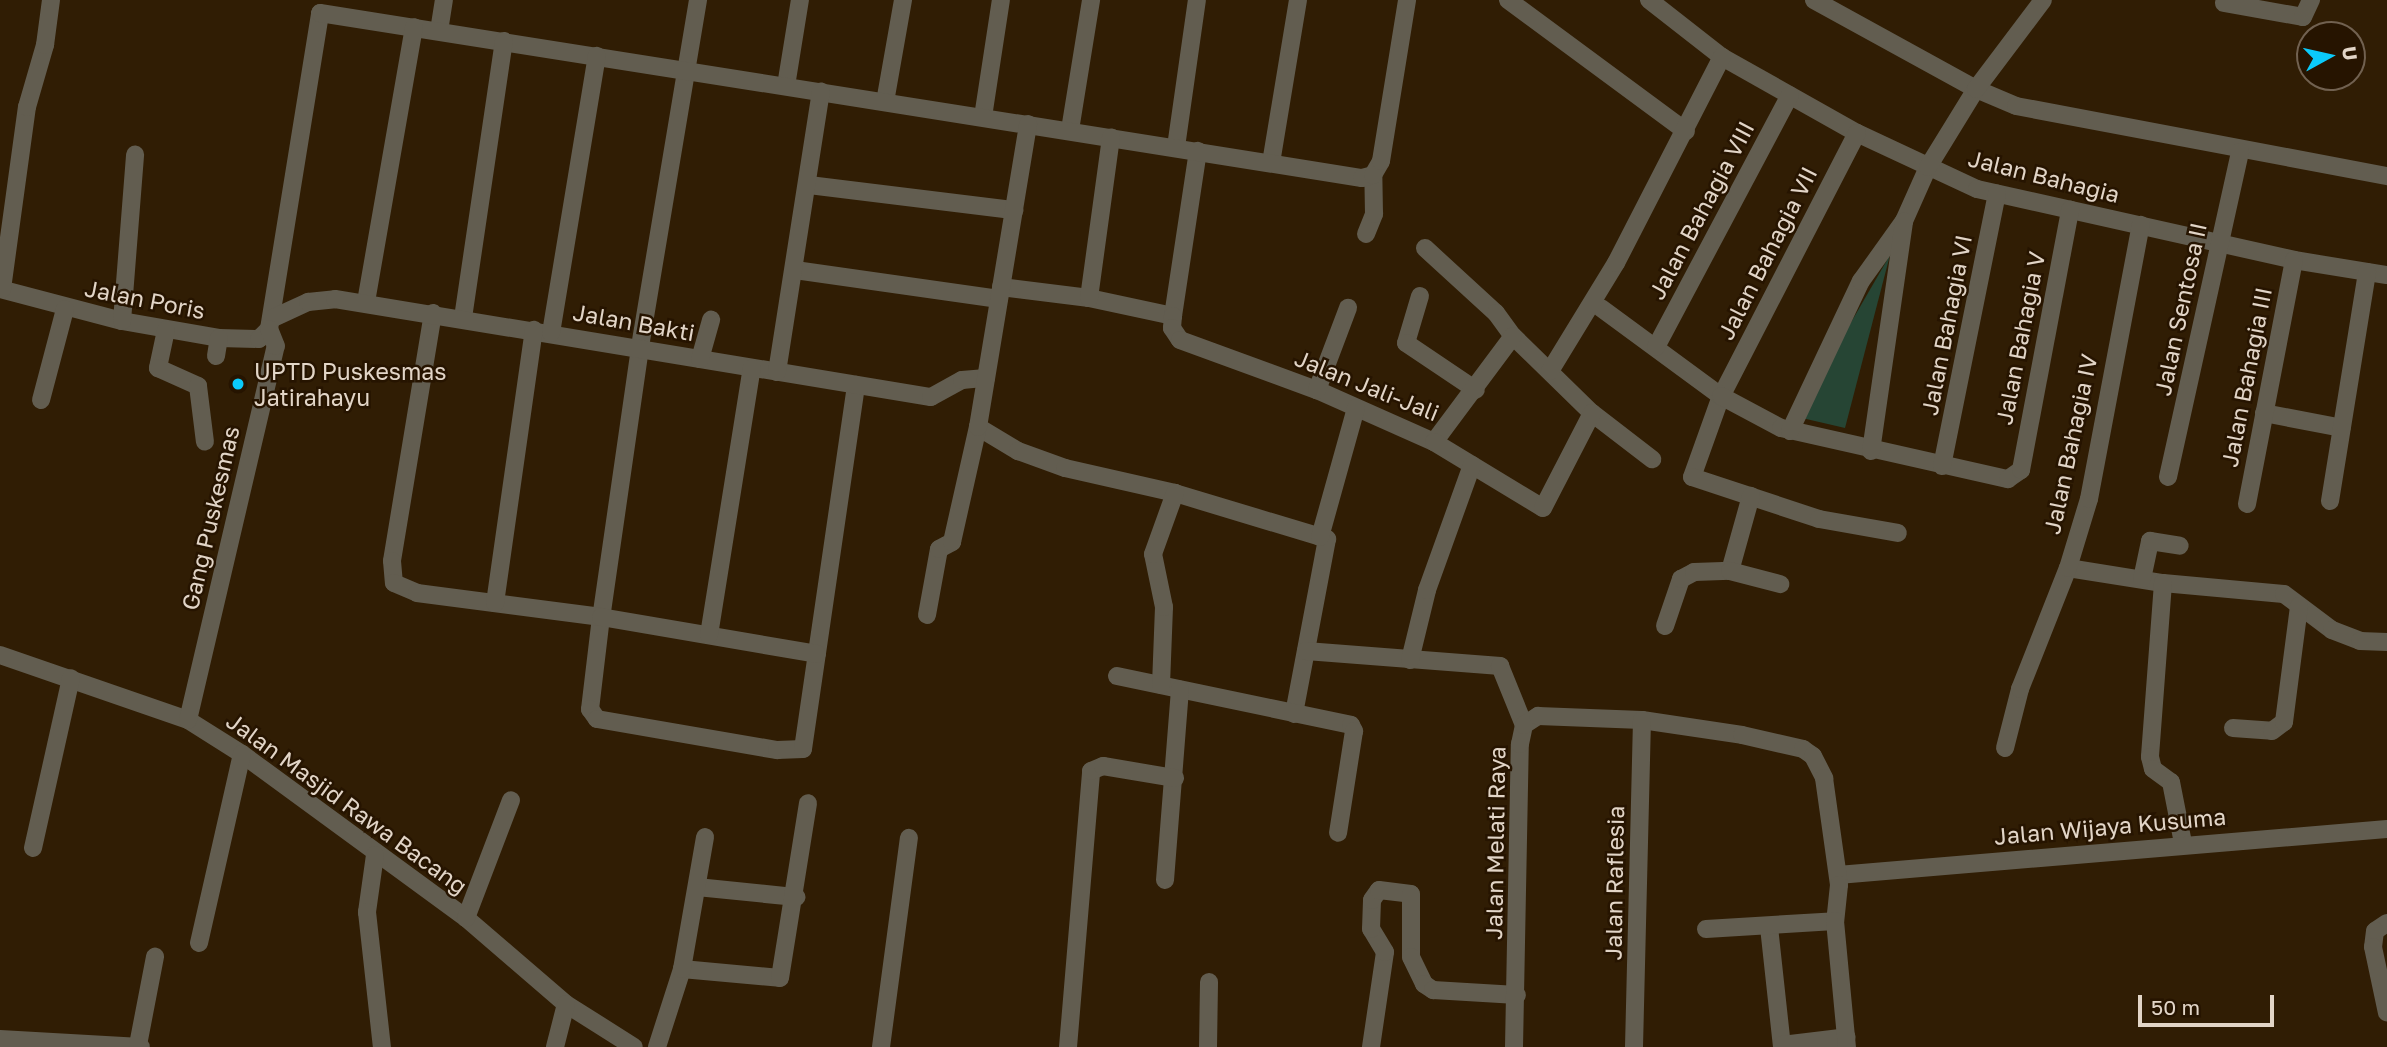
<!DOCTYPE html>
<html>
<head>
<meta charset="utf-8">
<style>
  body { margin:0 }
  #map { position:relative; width:2387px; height:1047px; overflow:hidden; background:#301d04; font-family:"Golos Text",sans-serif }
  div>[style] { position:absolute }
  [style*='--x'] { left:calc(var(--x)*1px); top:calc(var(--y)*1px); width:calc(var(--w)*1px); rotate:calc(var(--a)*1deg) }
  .green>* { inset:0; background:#264534 }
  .minor>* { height:18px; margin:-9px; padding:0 9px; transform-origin:9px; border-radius:9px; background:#625d50 }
  .dots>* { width:19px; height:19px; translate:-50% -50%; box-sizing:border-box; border:4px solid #261400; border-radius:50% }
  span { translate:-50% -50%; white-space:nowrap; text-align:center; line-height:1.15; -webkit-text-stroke:5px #261400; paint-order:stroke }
  .street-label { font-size:23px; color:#e2d5c7 }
  .poi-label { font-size:23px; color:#e2d5c7 }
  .left { translate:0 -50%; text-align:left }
  .north { position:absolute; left:2296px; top:21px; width:70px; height:70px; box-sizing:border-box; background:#261400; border:2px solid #716150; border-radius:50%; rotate:82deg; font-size:19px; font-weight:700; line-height:28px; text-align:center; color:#e2d5c7 }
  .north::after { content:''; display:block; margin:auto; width:24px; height:32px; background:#0bcafa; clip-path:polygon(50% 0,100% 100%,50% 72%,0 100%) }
  .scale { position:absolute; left:2138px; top:995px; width:136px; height:32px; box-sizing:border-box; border:4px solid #e2d5c7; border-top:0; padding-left:9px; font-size:21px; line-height:24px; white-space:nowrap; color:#e2d5c7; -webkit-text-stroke:5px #261400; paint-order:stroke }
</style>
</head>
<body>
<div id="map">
  <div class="green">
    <div style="clip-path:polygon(1890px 255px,1845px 428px,1802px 418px,1802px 407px)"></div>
  </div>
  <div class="minor">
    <div style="--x:698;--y:0;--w:353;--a:99.5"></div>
    <div style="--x:640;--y:348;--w:272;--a:98.2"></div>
    <div style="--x:601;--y:617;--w:93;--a:96.8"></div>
    <div style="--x:590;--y:709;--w:12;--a:55"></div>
    <div style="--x:597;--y:719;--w:183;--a:9.8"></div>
    <div style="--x:777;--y:750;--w:26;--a:-2"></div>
    <div style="--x:803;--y:749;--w:368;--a:-81.7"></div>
    <div style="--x:1508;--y:0;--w:221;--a:36.4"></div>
    <div style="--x:1649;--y:0;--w:93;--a:38"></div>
    <div style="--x:1722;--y:57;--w:155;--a:29.4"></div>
    <div style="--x:1857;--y:133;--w:132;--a:25"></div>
    <div style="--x:1977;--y:189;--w:325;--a:12.6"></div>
    <div style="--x:2294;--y:260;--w:94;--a:9.2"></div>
    <div style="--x:1814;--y:0;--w:185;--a:28.8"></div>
    <div style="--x:1976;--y:89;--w:43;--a:23"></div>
    <div style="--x:2016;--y:106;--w:378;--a:10.7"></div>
    <div style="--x:2224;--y:3;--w:80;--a:10"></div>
    <div style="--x:2303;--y:17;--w:19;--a:-65"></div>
    <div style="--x:439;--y:31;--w:31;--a:-81"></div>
    <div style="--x:786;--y:86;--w:87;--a:-80.8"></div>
    <div style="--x:885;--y:102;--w:104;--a:-80"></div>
    <div style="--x:983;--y:117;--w:118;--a:-81.3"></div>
    <div style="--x:1070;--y:130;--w:132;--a:-80.8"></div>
    <div style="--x:1857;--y:133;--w:296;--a:117.3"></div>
    <div style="--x:1721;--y:396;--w:86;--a:109.7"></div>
    <div style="--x:1692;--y:477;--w:134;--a:18.3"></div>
    <div style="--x:1819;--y:519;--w:80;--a:10"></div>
    <div style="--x:1176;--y:147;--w:148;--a:-81.9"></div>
    <div style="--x:1271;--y:163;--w:165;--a:-80.6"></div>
    <div style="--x:809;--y:185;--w:207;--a:7"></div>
    <div style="--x:1366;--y:234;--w:22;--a:-68"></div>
    <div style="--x:1374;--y:214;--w:39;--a:-91"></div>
    <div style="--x:1425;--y:248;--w:96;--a:42.5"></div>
    <div style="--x:1496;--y:313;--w:29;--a:54"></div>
    <div style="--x:1513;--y:336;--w:110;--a:44.3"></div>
    <div style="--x:1592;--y:413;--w:76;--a:37.5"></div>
    <div style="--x:795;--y:270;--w:206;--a:8.1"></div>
    <div style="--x:1001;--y:287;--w:89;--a:7.1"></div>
    <div style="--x:1089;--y:298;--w:86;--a:12.1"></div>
    <div style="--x:1173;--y:316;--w:167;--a:-81.4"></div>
    <div style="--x:0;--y:289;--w:126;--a:14.7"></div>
    <div style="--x:122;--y:321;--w:98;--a:9.9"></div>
    <div style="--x:219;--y:338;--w:40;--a:1.4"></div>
    <div style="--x:259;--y:339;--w:14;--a:-45"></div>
    <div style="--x:269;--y:329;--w:320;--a:-80.8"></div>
    <div style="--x:320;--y:13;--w:1055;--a:9"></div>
    <div style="--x:1362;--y:178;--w:11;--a:-15"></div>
    <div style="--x:1373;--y:175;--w:16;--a:-60"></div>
    <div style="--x:1381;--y:161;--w:163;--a:-80.8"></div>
    <div style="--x:2;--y:289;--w:184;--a:-82.2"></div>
    <div style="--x:27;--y:107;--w:65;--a:-73.8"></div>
    <div style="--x:45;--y:45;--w:45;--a:-82.4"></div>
    <div style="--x:1420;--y:296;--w:49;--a:106.6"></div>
    <div style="--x:1406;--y:343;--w:84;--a:33.9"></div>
    <div style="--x:1089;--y:298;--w:162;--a:-82.2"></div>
    <div style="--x:366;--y:302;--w:279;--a:-80.1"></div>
    <div style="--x:1601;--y:308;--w:149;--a:36.3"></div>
    <div style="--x:1721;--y:396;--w:68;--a:28.1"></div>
    <div style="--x:1781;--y:428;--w:233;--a:12.7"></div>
    <div style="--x:2008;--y:479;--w:16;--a:-35"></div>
    <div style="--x:2021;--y:470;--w:265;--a:-79.3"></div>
    <div style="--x:433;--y:313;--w:251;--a:99.4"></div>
    <div style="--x:392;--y:561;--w:22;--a:85"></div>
    <div style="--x:394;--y:583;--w:25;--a:23"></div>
    <div style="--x:417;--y:593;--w:186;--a:7.4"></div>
    <div style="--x:601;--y:617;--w:219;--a:9.7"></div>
    <div style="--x:1173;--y:316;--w:12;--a:95"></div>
    <div style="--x:1172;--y:328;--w:14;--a:56"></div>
    <div style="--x:1180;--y:340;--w:146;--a:20.1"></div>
    <div style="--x:1317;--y:390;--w:128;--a:24"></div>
    <div style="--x:1434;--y:442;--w:132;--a:-53.3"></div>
    <div style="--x:463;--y:318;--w:280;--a:-81.6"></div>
    <div style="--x:271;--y:319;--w:41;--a:-24.7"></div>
    <div style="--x:308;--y:302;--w:27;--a:-6"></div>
    <div style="--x:335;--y:299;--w:604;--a:9.34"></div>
    <div style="--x:931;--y:397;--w:35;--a:-29"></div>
    <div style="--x:962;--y:380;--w:24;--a:-5"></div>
    <div style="--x:122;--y:321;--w:167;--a:-85.5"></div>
    <div style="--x:166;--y:330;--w:39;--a:102"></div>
    <div style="--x:158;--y:368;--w:44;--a:24.2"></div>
    <div style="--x:198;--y:386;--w:56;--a:82.9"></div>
    <div style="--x:551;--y:333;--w:281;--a:-80.6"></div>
    <div style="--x:1656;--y:347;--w:285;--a:-62"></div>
    <div style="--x:216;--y:356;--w:18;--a:-81"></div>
    <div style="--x:700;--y:359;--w:41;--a:-74.2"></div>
    <div style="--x:1550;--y:371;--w:127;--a:-58.6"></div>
    <div style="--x:1616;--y:263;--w:232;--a:-62.8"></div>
    <div style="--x:777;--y:372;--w:284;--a:-81.1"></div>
    <div style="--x:1317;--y:390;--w:88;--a:-69.3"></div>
    <div style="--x:41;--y:400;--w:94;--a:-75.2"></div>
    <div style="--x:2264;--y:413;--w:79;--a:10.9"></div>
    <div style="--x:978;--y:427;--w:47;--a:31"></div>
    <div style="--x:1018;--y:451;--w:50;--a:19.9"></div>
    <div style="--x:1065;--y:468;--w:113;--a:12.8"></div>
    <div style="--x:1175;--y:493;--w:159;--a:16.8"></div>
    <div style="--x:1327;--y:539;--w:178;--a:100.7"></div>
    <div style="--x:1790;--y:431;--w:166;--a:-64.7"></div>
    <div style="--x:1861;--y:281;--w:74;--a:-54.4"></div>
    <div style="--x:1904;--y:221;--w:59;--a:-66"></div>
    <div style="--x:1928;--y:167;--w:92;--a:-58.4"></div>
    <div style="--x:1976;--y:89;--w:111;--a:-53"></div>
    <div style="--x:1434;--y:442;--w:127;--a:31.2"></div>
    <div style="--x:1543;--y:508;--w:107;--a:-62.7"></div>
    <div style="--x:1871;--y:451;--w:232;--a:-81.8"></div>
    <div style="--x:1942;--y:466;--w:278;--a:-78.6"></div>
    <div style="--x:2168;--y:477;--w:333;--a:-77.5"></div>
    <div style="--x:2330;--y:501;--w:232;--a:-80.8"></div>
    <div style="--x:2247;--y:504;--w:248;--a:-79.1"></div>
    <div style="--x:1320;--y:537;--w:134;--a:-74.4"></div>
    <div style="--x:2068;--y:568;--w:96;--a:9"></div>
    <div style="--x:2163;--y:583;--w:121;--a:5.2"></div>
    <div style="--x:2284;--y:594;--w:60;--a:36.9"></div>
    <div style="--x:2332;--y:630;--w:30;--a:21"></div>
    <div style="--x:2360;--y:641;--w:27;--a:2"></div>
    <div style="--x:1730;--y:571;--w:78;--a:-74.4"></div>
    <div style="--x:2142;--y:579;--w:39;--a:-78"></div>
    <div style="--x:2150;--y:541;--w:30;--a:9"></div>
    <div style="--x:2163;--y:583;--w:174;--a:94.3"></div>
    <div style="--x:2150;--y:757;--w:12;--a:76"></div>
    <div style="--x:2153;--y:769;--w:22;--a:36"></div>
    <div style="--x:2171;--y:782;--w:62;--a:78.9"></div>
    <div style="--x:495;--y:603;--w:276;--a:-81.9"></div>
    <div style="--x:927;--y:615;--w:67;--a:-79.7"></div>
    <div style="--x:939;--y:549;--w:15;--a:-28"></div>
    <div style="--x:952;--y:542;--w:118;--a:-77.3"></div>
    <div style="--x:978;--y:427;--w:307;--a:-80.6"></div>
    <div style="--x:1665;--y:626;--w:50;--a:-71.2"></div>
    <div style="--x:1681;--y:579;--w:15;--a:-28"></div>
    <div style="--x:1694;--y:572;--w:36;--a:-2"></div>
    <div style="--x:1730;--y:571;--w:52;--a:14.6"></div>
    <div style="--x:709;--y:635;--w:270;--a:-80.9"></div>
    <div style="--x:1306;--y:651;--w:195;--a:4.4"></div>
    <div style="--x:1500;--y:666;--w:64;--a:67.9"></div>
    <div style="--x:0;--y:655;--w:199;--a:19.1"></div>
    <div style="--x:188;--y:720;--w:64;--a:32.2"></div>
    <div style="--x:242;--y:754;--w:278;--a:36.2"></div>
    <div style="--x:466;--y:918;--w:132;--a:40.7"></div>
    <div style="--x:566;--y:1004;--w:80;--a:32.3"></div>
    <div style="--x:1410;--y:660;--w:72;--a:-76.3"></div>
    <div style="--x:1427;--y:590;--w:133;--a:-70.2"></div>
    <div style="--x:1117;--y:676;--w:239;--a:11.8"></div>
    <div style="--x:1351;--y:725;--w:7;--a:63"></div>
    <div style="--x:1354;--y:731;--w:103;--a:98.9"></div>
    <div style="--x:1161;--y:685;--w:78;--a:-87.8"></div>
    <div style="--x:1164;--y:607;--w:54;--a:-101.7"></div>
    <div style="--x:1153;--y:554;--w:65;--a:-70.2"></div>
    <div style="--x:188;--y:720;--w:384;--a:-76.8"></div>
    <div style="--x:276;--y:346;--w:18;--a:-112"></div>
    <div style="--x:2233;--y:728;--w:39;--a:4"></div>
    <div style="--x:2272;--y:731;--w:15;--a:-37"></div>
    <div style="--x:2284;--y:722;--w:117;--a:-82.6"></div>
    <div style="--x:2005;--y:748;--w:61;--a:-75.7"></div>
    <div style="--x:2020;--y:689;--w:130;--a:-68.4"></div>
    <div style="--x:2068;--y:568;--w:72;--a:-73.1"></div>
    <div style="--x:2089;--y:499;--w:279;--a:-79.3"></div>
    <div style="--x:33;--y:848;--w:174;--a:-77.4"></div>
    <div style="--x:375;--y:855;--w:58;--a:98"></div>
    <div style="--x:367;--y:912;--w:136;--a:83.7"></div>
    <div style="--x:1838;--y:875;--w:551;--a:-4.79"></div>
    <div style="--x:1165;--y:880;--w:191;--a:-85.5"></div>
    <div style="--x:697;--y:887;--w:100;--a:5.8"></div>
    <div style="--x:466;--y:918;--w:126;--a:-69.1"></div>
    <div style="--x:2387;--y:923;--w:14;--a:146"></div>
    <div style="--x:2375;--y:931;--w:16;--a:97"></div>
    <div style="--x:2373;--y:947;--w:67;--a:78"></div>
    <div style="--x:1769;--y:927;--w:121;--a:83.8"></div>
    <div style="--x:1706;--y:929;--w:129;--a:-3.5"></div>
    <div style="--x:199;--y:943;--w:194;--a:-77.2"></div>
    <div style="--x:682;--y:969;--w:98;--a:5.2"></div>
    <div style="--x:780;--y:978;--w:177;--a:-80.9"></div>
    <div style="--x:0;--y:1039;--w:141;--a:3.2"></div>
    <div style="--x:138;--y:1045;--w:90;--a:-79.1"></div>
    <div style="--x:1782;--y:1045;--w:65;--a:-7"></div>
    <div style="--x:555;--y:1047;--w:44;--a:-75.7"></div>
    <div style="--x:657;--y:1047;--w:82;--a:-72.2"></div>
    <div style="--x:682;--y:969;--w:134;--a:-80.1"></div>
    <div style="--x:881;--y:1047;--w:211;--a:-82.4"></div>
    <div style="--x:1068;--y:1047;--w:277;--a:-85.2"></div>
    <div style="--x:1091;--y:771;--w:13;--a:-23"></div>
    <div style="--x:1103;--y:766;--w:73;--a:9.5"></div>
    <div style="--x:1208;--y:1047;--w:65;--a:-89.1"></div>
    <div style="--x:1371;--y:1047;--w:96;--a:-81.6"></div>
    <div style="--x:1385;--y:952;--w:27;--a:-121"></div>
    <div style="--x:1371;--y:929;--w:29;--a:-88"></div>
    <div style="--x:1372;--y:900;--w:12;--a:-55"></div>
    <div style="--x:1379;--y:890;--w:32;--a:7"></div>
    <div style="--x:1411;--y:894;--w:63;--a:90"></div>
    <div style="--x:1411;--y:957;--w:30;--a:64"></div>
    <div style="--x:1424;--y:984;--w:11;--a:34"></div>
    <div style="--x:1433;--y:990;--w:84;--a:3.4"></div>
    <div style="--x:1514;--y:1047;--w:303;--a:-88.9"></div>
    <div style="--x:1520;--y:744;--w:19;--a:-78"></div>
    <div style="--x:1524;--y:725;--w:17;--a:-33"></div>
    <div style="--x:1538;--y:716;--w:104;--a:2.2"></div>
    <div style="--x:1642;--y:720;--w:101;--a:8.5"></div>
    <div style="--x:1742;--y:735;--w:63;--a:12.9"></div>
    <div style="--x:1803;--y:749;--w:12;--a:35"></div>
    <div style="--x:1813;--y:756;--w:25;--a:63"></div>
    <div style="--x:1824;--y:778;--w:108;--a:82"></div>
    <div style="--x:1839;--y:885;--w:36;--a:96"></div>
    <div style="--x:1835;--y:921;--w:127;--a:84.6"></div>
    <div style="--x:1634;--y:1047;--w:327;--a:-88.6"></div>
  </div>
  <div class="dots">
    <div style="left:238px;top:384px;background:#0bcafa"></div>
  </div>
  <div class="street-label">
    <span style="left:2044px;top:176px;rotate:14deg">Jalan Bahagia</span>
    <span style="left:1701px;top:210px;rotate:-62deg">Jalan Bahagia VIII</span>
    <span style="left:1767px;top:253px;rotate:-63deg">Jalan Bahagia VII</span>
    <span style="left:145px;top:299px;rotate:11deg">Jalan Poris</span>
    <span style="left:2180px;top:309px;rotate:-78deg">Jalan Sentosa II</span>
    <span style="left:634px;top:322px;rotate:10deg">Jalan Bakti</span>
    <span style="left:1946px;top:325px;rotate:-79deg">Jalan Bahagia VI</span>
    <span style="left:2020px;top:338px;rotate:-79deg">Jalan Bahagia V</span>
    <span style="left:2246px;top:377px;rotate:-79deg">Jalan Bahagia III</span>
    <span style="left:1367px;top:385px;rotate:22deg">Jalan Jali-Jali</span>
    <span style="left:2070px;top:444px;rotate:-78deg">Jalan Bahagia IV</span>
    <span style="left:210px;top:518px;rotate:-77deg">Gang Puskesmas</span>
    <span style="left:347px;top:803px;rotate:36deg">Jalan Masjid Rawa Bacang</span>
    <span style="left:2110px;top:826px;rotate:-5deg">Jalan Wijaya Kusuma</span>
    <span style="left:1495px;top:843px;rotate:-89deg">Jalan Melati Raya</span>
    <span style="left:1614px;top:883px;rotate:-89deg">Jalan Raflesia</span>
  </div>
  <div class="poi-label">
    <span class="left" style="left:254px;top:384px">UPTD Puskesmas<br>Jatirahayu</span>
  </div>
  <div class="north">U</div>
  <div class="scale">50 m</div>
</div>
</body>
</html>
